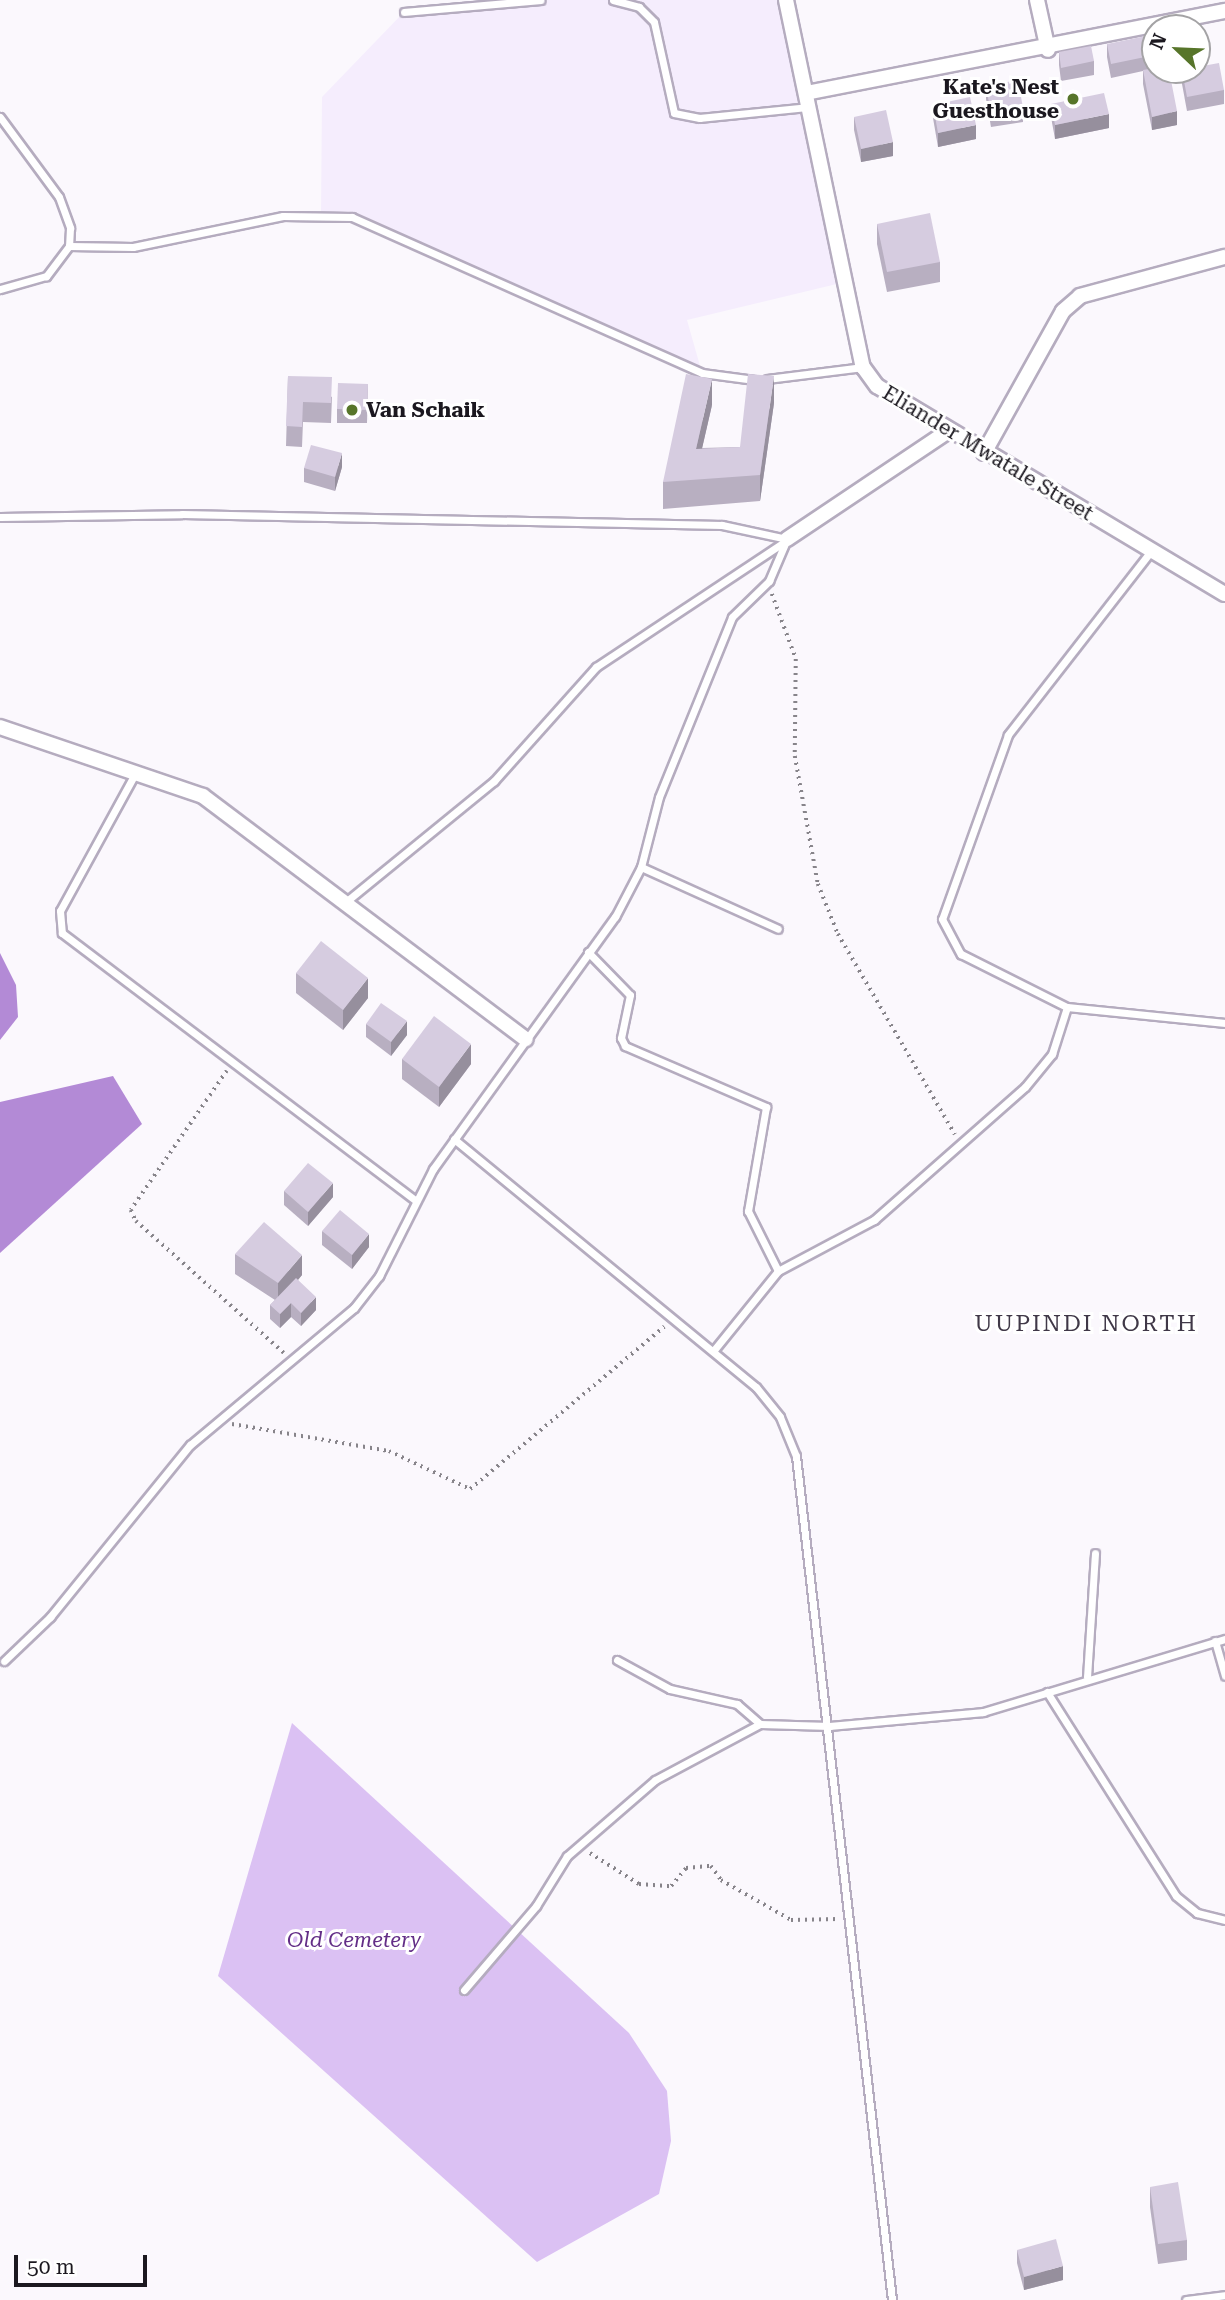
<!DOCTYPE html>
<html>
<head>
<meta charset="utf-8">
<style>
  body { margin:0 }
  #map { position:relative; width:1225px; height:2300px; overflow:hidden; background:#fbf8fd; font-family:"Roboto Serif",serif }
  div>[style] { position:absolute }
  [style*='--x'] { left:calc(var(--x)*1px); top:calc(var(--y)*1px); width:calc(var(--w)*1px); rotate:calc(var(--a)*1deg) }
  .built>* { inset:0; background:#f5edfd }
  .green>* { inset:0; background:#dbc1f3 }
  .water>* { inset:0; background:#b38ad6 }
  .path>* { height:3.5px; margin-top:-1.75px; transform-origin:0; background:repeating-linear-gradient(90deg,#87848a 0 2px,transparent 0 7px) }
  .roads { filter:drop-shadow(2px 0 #b5acbf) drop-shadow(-2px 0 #b5acbf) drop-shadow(0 2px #b5acbf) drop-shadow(0 -2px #b5acbf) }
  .lane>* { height:7px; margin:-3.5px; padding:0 3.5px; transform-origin:3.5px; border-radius:3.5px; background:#fff }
  .street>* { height:14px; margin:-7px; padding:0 7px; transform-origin:7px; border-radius:7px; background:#fff }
  .wall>* { inset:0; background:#b8afc1 }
  .shaded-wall>* { inset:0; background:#968f9d }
  .building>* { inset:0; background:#d6cce0 }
  .dots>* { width:19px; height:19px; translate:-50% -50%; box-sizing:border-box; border:4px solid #fff; border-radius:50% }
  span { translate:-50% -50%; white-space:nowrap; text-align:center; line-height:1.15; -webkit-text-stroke:6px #fff; paint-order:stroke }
  .poi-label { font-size:21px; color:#1b181f; font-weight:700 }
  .right { translate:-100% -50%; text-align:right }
  .left { translate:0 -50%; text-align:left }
  .street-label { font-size:21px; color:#1b181f }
  .park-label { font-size:21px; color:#632e87; font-style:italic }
  .neighbourhood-label { font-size:23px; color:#403848; letter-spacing:2px }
  .north { position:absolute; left:1141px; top:14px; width:70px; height:70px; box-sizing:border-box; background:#fff; border:2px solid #a4a3a5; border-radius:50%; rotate:293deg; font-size:19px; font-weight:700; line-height:28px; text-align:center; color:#1b181f }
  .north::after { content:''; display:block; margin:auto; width:24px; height:32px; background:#57752a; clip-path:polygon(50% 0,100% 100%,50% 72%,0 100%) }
  .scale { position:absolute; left:14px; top:2255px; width:133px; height:32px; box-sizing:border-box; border:4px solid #1b181f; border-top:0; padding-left:9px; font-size:21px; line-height:24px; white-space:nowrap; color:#1b181f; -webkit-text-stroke:5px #fff; paint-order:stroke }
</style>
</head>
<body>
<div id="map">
  <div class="built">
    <div style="clip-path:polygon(540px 0,786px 0,845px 282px,687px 320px,702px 373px,382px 226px,321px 214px,322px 97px,404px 12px)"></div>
  </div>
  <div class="green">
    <div style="clip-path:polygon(292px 1723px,629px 2033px,667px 2091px,671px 2141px,659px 2194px,537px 2262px,218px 1976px)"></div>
  </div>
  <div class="water">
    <div style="clip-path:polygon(0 953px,16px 985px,18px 1017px,0 1040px)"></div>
    <div style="clip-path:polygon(113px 1076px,142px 1124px,0 1253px,0 1102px)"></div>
  </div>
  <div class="path">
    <div style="--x:772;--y:594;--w:69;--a:69.7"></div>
    <div style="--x:796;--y:659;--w:97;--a:90.6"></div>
    <div style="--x:795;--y:756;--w:130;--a:79.8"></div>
    <div style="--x:818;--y:884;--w:54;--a:68.2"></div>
    <div style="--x:838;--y:934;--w:232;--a:59.7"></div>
    <div style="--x:227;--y:1071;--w:169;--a:124.6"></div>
    <div style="--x:131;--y:1210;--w:12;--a:66"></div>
    <div style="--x:136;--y:1221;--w:198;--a:41.7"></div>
    <div style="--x:232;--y:1424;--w:159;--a:9.8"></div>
    <div style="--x:389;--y:1451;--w:89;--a:25.1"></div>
    <div style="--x:470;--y:1489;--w:253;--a:-39.9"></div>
    <div style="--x:590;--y:1853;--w:58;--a:32.3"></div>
    <div style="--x:639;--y:1884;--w:32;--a:4"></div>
    <div style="--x:671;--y:1886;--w:23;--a:-50"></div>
    <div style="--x:686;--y:1868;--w:25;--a:-5"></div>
    <div style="--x:711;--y:1866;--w:17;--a:54"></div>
    <div style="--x:721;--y:1880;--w:81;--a:29.7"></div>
    <div style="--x:791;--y:1920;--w:47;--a:-1.2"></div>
  </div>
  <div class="roads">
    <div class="lane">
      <div style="--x:613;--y:0;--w:27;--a:15"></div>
      <div style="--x:639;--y:7;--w:21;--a:45"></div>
      <div style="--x:654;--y:22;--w:93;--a:77.6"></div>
      <div style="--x:674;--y:113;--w:26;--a:11"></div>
      <div style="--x:700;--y:118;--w:109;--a:-5.8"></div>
      <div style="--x:404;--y:12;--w:137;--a:-5"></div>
      <div style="--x:0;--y:117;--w:99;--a:53.6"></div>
      <div style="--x:59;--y:197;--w:33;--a:70"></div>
      <div style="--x:70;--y:228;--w:18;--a:93"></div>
      <div style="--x:69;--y:246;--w:38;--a:127"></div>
      <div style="--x:46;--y:276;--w:48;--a:164.2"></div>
      <div style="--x:69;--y:246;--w:64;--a:0.9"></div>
      <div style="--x:133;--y:247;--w:153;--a:-11.7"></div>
      <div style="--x:283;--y:216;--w:69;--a:0.8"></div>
      <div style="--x:352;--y:217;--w:383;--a:24"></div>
      <div style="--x:702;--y:373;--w:53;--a:7.5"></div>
      <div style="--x:767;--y:379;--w:97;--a:-7.1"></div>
      <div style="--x:0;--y:517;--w:182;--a:-0.9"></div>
      <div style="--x:182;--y:514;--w:540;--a:1.17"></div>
      <div style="--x:722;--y:525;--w:66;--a:12.2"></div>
      <div style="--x:1151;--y:551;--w:233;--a:127.9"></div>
      <div style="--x:1008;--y:735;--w:195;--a:109.7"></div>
      <div style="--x:942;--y:919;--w:40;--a:62"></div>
      <div style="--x:961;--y:954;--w:119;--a:26.6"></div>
      <div style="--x:1067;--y:1007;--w:159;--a:5.8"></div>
      <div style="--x:136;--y:772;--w:158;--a:118.7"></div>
      <div style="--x:60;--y:911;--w:22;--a:85"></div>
      <div style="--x:62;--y:933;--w:444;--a:37.1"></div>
      <div style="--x:641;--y:867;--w:150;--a:24.3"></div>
      <div style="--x:348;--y:900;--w:188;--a:-39.2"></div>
      <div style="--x:494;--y:781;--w:153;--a:-48.2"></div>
      <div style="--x:596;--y:667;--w:229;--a:-33.6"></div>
      <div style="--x:588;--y:952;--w:60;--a:45.7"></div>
      <div style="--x:630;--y:995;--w:44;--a:101.8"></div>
      <div style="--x:621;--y:1038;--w:9;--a:63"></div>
      <div style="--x:625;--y:1046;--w:154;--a:23.4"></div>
      <div style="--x:766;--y:1107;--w:106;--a:99.8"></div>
      <div style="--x:748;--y:1211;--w:67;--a:63.4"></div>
      <div style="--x:454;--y:1139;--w:391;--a:39.4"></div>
      <div style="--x:756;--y:1387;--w:38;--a:51"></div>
      <div style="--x:780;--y:1417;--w:42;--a:67.7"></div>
      <div style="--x:796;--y:1456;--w:849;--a:83.51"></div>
      <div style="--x:714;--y:1350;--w:102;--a:-51"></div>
      <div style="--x:778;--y:1271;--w:109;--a:-28"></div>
      <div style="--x:874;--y:1220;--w:201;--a:-41.4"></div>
      <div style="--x:1025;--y:1087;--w:43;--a:-50.7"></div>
      <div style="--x:1052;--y:1054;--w:49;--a:-72.3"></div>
      <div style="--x:1215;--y:1641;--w:36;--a:74"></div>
      <div style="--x:617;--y:1660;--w:60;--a:28.7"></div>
      <div style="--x:670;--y:1689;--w:69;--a:12.6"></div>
      <div style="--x:737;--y:1704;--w:30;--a:41"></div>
      <div style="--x:4;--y:1661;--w:64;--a:-43.7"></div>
      <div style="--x:50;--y:1617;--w:222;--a:-50.9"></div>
      <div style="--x:190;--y:1445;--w:214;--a:-39.9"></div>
      <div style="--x:354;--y:1308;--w:41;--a:-52"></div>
      <div style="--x:379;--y:1276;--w:120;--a:-63.2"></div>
      <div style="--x:433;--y:1169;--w:311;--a:-54.2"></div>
      <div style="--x:615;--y:917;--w:56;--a:-62.5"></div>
      <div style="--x:641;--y:867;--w:72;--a:-75.6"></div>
      <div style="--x:659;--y:797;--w:194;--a:-67.9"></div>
      <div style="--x:732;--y:617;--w:52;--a:-44.2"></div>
      <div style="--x:769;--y:581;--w:46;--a:-66.8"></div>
      <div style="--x:1087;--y:1677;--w:124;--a:-86.3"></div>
      <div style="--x:1047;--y:1692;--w:241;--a:57.7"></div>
      <div style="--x:1176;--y:1896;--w:27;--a:39"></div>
      <div style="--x:1197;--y:1913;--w:29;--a:14"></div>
      <div style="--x:464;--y:1990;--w:111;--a:-49.4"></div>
      <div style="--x:536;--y:1906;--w:59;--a:-58.2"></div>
      <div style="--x:567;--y:1856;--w:116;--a:-40.8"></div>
      <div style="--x:655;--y:1780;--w:119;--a:-28.1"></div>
      <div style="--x:760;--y:1724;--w:70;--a:1.6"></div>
      <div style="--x:830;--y:1726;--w:154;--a:-5.2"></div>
      <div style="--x:983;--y:1712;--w:253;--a:-16.8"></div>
      <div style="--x:1186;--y:2300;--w:39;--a:-7"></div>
    </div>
    <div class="street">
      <div style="--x:786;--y:0;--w:375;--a:78.2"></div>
      <div style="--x:863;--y:367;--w:24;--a:54"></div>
      <div style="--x:877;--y:386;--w:405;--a:30.9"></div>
      <div style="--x:1037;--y:0;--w:51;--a:77.6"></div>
      <div style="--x:806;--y:93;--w:427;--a:-11.1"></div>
      <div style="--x:984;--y:453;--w:162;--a:-60.9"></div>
      <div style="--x:1063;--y:311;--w:23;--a:-41"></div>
      <div style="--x:1080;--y:296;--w:150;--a:-15.1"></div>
      <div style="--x:787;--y:539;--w:192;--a:-33.8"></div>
      <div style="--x:0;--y:727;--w:214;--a:18.8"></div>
      <div style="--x:203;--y:796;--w:404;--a:37"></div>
    </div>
  </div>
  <div class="wall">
    <div style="clip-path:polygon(1107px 44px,1150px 56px,1150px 69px,1177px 125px,1152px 130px,1143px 84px,1143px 71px,1111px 78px,1107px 57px)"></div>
    <div style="clip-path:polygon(1059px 52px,1094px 61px,1094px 75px,1061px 81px,1059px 65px)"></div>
    <div style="clip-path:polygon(1182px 70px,1224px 90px,1224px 104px,1187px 111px,1182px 84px)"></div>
    <div style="clip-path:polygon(986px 86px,1023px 108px,1023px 122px,991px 127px,986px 99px)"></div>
    <div style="clip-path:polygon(1051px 104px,1109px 128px,1055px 139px,1051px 117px)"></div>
    <div style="clip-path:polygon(933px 105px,976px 139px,938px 147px,933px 118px)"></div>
    <div style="clip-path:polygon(854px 117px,893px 156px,861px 162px,854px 130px)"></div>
    <div style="clip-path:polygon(877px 224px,940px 262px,940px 282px,887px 292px,877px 244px)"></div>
    <div style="clip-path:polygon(288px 376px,332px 397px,331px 423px,303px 422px,302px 447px,286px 446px)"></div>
    <div style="clip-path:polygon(368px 384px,367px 423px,337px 423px,337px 409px)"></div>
    <div style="clip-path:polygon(774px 403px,760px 501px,663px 509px,663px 482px,712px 405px,702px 448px,740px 447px)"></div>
    <div style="clip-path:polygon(342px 467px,335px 491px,304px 482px,304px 468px)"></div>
    <div style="clip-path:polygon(296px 973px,368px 998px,343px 1030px,296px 993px)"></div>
    <div style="clip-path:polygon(366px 1024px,407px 1035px,391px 1056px,366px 1037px)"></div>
    <div style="clip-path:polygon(402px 1059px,471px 1064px,439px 1107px,402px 1079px)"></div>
    <div style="clip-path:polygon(284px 1191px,333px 1197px,308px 1226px,284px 1205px)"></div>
    <div style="clip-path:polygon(322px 1231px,369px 1247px,352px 1269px,322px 1245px)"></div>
    <div style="clip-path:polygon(235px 1254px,302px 1275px,298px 1280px,316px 1310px,301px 1326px,291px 1317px,280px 1328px,270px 1319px,270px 1305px,275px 1300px,235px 1274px)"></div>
    <div style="clip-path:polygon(1150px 2187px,1187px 2240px,1187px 2260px,1158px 2264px,1150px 2207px)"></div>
    <div style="clip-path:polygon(1017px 2250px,1063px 2280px,1024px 2290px,1017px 2263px)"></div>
  </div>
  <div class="shaded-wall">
    <div style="clip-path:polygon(1177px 111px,1177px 125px,1152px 130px,1152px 117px)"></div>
    <div style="clip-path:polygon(1109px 114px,1109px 128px,1055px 139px,1055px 125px)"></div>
    <div style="clip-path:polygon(976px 125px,976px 139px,938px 147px,938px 133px)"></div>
    <div style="clip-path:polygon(893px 142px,893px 156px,861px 162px,861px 149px)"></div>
    <div style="clip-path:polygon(774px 376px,774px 403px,760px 501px,760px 475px)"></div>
    <div style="clip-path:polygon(712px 379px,712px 405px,696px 475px,696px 449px)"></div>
    <div style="clip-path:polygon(342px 453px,342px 467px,335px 491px,335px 477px)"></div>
    <div style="clip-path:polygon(368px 978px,368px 998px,343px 1030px,343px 1010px)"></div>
    <div style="clip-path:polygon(407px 1021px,407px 1035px,391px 1056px,391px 1042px)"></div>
    <div style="clip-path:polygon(471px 1044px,471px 1064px,439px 1107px,439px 1087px)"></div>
    <div style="clip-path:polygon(333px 1183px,333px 1197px,308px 1226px,308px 1212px)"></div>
    <div style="clip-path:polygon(369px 1234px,369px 1247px,352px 1269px,352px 1255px)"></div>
    <div style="clip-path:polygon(302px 1255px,302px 1275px,278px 1303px,278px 1283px)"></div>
    <div style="clip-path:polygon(316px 1297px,316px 1310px,301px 1326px,301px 1313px)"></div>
    <div style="clip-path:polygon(291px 1303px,291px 1317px,280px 1328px,280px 1314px)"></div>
    <div style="clip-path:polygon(1063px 2266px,1063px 2280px,1024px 2290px,1024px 2277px)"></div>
  </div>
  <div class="building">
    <div style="clip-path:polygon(1146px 36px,1150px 56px,1111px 64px,1107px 44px)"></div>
    <div style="clip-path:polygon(1091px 46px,1094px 61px,1061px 68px,1059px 52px)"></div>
    <div style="clip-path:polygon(1219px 63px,1224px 90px,1187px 97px,1182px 70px,1197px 70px,1197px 67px)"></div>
    <div style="clip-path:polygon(1155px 68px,1155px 70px,1169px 70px,1177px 111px,1152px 117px,1143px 70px)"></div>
    <div style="clip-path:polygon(1018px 80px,1023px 108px,991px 114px,986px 86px)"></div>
    <div style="clip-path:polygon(1104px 93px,1109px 114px,1055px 125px,1051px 104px)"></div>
    <div style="clip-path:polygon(970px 97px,976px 125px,938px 133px,933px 105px)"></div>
    <div style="clip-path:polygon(886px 110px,893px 142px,861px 149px,854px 117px)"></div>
    <div style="clip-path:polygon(930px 213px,940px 262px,887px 272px,877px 224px)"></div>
    <div style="clip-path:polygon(686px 374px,712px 379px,696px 449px,740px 447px,748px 374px,774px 376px,760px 475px,663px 482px)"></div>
    <div style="clip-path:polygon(288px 376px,332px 377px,331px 403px,303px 402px,302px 427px,286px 426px)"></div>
    <div style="clip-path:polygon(338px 383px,368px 384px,367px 410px,337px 409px)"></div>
    <div style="clip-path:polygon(311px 445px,342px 453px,335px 477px,304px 468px)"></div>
    <div style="clip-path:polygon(321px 941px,368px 978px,343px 1010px,296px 973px)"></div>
    <div style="clip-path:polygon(381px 1003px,407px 1021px,391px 1042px,366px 1024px)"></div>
    <div style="clip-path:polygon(434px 1016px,471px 1044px,439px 1087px,402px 1059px)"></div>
    <div style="clip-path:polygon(308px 1163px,333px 1183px,308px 1212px,284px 1191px)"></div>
    <div style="clip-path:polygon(340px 1210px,369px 1234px,352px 1255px,322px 1231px)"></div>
    <div style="clip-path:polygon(264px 1222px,302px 1255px,278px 1283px,235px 1254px)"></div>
    <div style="clip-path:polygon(296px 1278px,316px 1297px,301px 1313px,291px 1303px,280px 1314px,270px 1305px)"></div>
    <div style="clip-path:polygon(1178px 2182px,1187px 2240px,1158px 2244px,1150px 2187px)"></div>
    <div style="clip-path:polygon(1056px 2239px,1063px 2266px,1024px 2277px,1017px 2250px)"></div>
  </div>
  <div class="dots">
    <div style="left:1073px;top:99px;background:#57752a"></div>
    <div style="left:352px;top:410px;background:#57752a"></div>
  </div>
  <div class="poi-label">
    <span class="right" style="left:1059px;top:99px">Kate's Nest<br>Guesthouse</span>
    <span class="left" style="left:366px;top:410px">Van Schaik</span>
  </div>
  <div class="street-label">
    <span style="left:988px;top:453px;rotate:31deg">Eliander Mwatale Street</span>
  </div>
  <div class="park-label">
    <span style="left:354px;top:1940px">Old Cemetery</span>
  </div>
  <div class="neighbourhood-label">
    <span style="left:1086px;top:1324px">UUPINDI NORTH</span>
  </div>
  <div class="north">N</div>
  <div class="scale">50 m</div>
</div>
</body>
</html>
